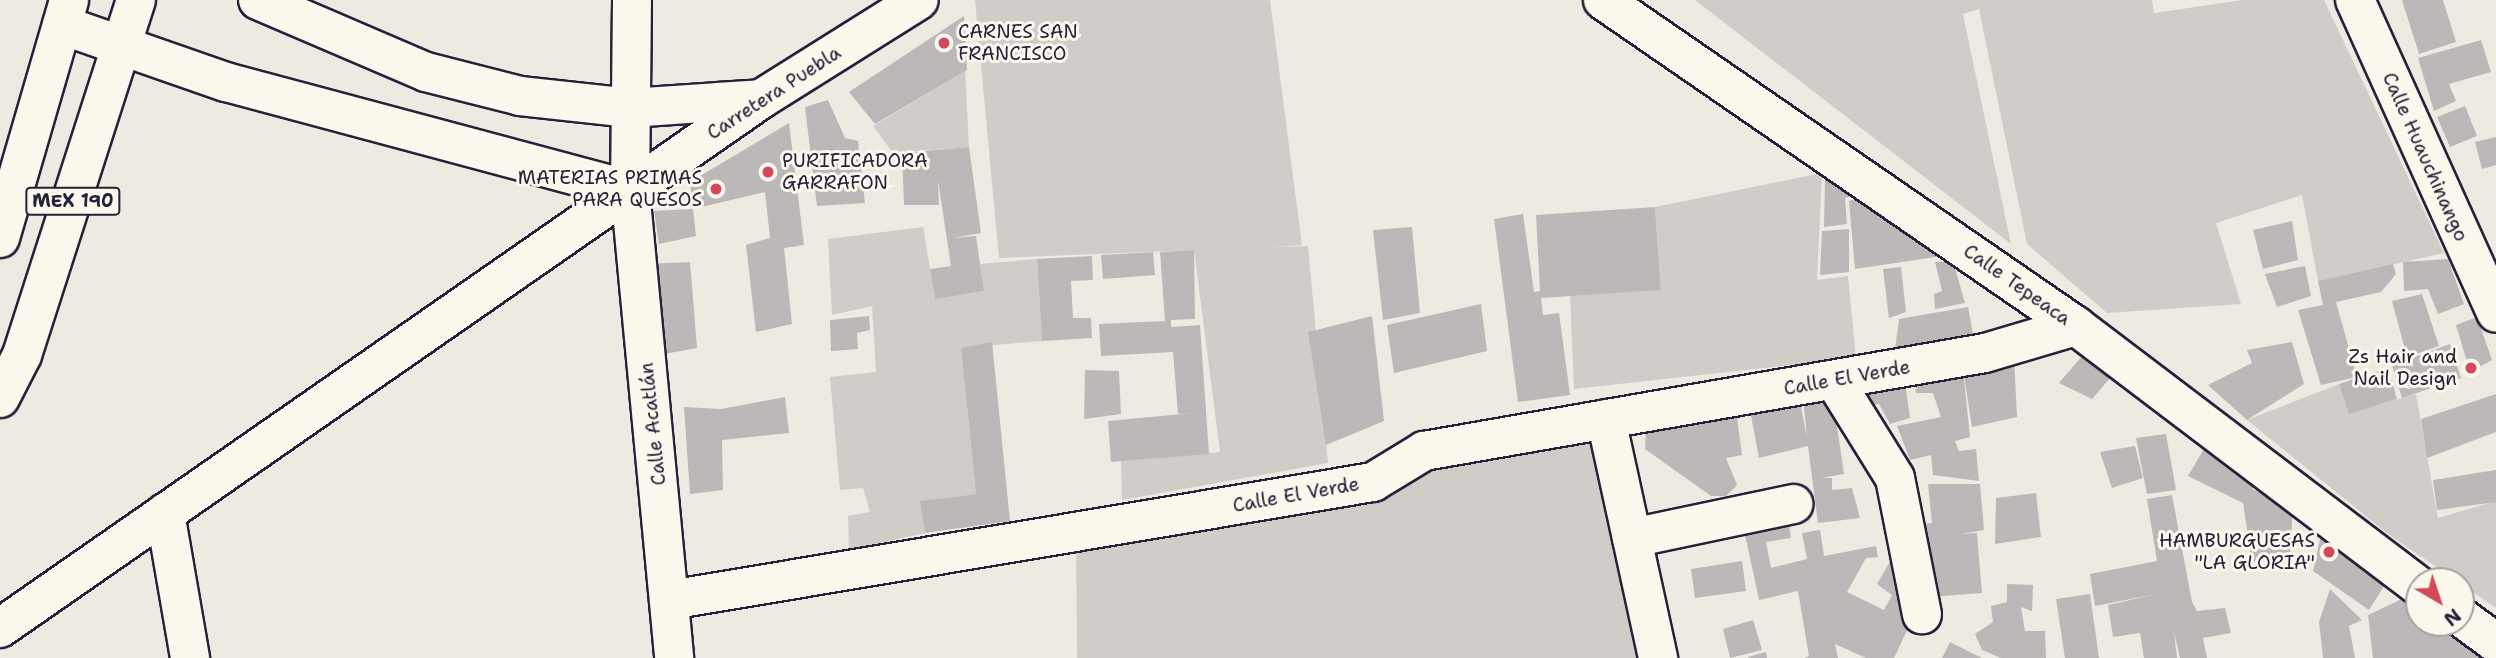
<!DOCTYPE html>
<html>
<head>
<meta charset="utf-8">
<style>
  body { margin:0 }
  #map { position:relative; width:2496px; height:658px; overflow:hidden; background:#eeeae2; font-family:"Shantell Sans",sans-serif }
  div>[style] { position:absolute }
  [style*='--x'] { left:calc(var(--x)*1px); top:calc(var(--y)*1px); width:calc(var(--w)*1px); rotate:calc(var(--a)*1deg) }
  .green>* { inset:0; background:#d0cdc9 }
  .building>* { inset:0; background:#bcb8b8 }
  .roads { filter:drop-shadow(2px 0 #22223b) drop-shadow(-2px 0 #22223b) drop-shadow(0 2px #22223b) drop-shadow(0 -2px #22223b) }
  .minor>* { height:38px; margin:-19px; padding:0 19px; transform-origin:19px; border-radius:19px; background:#fbf7ec }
  .major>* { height:38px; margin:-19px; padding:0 19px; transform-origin:19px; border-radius:19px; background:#fbf7ec }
  .dots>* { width:19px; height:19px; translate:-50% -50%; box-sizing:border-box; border:4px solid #fbf7ec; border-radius:50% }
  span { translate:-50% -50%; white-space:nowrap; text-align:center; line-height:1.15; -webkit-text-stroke:6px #fbf7ec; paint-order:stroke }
  .shield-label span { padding:2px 5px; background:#fbf7ec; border:2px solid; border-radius:5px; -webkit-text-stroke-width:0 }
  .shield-label { font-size:18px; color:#22223b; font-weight:700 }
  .poi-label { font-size:19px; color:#22223b }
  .left { translate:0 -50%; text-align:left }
  .right { translate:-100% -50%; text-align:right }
  .street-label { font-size:19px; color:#22223b }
  .north { position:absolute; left:2405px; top:567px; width:70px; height:70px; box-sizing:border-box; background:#fbf7ec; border:2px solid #a4a2a5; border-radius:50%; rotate:141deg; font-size:19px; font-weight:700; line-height:28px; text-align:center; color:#22223b }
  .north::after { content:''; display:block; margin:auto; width:24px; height:32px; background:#d1495b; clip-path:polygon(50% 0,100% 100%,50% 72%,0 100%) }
</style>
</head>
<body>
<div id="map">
  <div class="green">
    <div style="clip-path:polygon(975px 0,1270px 0,1302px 245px,1270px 247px,1308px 246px,1328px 463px,1122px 500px,1121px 461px,1220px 452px,1194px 250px,999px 258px)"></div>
    <div style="clip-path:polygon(1695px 0,2152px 0,2154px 13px,2243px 0,2324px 0,2444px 253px,2318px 281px,2302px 195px,2216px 223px,2241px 304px,2107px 313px,2027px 244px,1979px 9px,1963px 14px,2011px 244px)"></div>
    <div style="clip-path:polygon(965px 71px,969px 147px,893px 153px,873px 126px)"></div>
    <div style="clip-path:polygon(1822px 173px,1817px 280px,1848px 276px,1856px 358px,1574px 389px,1570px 296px,1661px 289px,1655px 207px)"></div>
    <div style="clip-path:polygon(923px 227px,935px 298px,984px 291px,980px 264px,1037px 259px,1042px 341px,961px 348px,976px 494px,921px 501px,925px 533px,849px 550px,848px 516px,870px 512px,863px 488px,840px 490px,830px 377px,876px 372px,872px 306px,832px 315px,828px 239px)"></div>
    <div style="clip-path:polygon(2339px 384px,2350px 413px,2416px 394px,2438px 518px,2496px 501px,2496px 608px,2388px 534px,2247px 420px)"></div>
    <div style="clip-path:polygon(1606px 419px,1658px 658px,1077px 658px,1076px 532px)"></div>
  </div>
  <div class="building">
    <div style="clip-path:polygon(2402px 0,2443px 0,2456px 42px,2419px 54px)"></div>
    <div style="clip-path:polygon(964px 16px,967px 70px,875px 124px,849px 92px)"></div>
    <div style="clip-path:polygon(2481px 40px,2491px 72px,2449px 84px,2456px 101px,2434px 111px,2418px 58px)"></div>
    <div style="clip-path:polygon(828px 100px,845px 138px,858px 141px,865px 203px,817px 206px,805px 107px)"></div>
    <div style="clip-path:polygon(2465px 106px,2477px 136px,2450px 147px,2437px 117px)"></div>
    <div style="clip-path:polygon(789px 123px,804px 245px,784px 248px,792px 324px,756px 332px,746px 245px,770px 238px,765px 192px,693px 209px,696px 236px,659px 244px,654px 211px,693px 209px,690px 182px)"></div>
    <div style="clip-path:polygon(2496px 137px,2496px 165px,2482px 169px,2475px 142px)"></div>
    <div style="clip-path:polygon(969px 147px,981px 233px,953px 238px,976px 236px,984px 291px,935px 299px,930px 269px,951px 266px,938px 180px,939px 205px,904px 205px,902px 153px)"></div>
    <div style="clip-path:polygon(1825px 176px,1861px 194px,1845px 198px,1847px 224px,1824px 227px)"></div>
    <div style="clip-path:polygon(1868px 196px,1949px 255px,1855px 269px,1849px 201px)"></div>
    <div style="clip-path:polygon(1655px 207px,1661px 290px,1541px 298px,1543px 315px,1559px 313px,1570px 395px,1518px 402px,1494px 219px,1523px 214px,1534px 292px,1540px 291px,1536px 215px)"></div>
    <div style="clip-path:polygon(2292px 221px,2298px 260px,2263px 269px,2253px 230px)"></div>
    <div style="clip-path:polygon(1412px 227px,1420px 313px,1383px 320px,1373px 230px)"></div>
    <div style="clip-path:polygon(1849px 229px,1849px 272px,1820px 275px,1822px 231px)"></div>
    <div style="clip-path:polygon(1194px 250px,1195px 319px,1171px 320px,1171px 327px,1200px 325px,1209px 454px,1111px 462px,1108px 421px,1193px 413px,1178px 414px,1173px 352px,1101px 356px,1099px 324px,1165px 321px,1160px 252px)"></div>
    <div style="clip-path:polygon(1153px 252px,1155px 275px,1103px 279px,1101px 255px)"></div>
    <div style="clip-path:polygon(1092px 256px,1093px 280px,1071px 281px,1073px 318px,1091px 318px,1092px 338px,1042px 341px,1037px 259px)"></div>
    <div style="clip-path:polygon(2448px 259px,2464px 304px,2438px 314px,2428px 289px,2404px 291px,2403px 262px)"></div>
    <div style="clip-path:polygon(1953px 261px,1965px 303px,1935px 309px,1934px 294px,1942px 291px,1935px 262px)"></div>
    <div style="clip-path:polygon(690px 262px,697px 348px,659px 355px,646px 264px)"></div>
    <div style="clip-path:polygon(2393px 264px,2396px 274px,2381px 292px,2336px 302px,2357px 377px,2321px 385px,2298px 310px,2323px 305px,2318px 281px)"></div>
    <div style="clip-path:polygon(2305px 266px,2311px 296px,2277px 307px,2265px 274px)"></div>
    <div style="clip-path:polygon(1901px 267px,1906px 312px,1889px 318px,1883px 269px)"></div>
    <div style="clip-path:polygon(2422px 294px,2439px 346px,2407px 357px,2392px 301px)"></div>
    <div style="clip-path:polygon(1481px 304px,1487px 351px,1394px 373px,1387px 325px)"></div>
    <div style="clip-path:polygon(1968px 307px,1973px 334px,1895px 349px,1899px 319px)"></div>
    <div style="clip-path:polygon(869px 316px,870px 330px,857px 333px,858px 349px,831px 351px,830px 320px)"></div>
    <div style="clip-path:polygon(1372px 316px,1384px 421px,1326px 445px,1308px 332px)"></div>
    <div style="clip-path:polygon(2477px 317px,2492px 360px,2470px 372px,2456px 325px)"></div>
    <div style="clip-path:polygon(992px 342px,1010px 521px,925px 533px,920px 501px,976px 494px,961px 348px)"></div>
    <div style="clip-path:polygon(2292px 342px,2304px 384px,2247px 420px,2208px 385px,2252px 363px,2247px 350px)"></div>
    <div style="clip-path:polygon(2450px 344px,2461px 378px,2402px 398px,2392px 365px)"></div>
    <div style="clip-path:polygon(2083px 355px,2110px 378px,2092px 399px,2059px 383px)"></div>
    <div style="clip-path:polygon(2014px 358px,2017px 417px,1972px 427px,1963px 369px,1970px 437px,1955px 441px,1959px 451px,1976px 449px,1979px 481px,1933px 475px,1931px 455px,1910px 460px,1897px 426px,1941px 417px,1933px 393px,1916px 393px,1915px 369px)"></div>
    <div style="clip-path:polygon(1903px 368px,1910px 418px,1890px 424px,1879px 404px,1870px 405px,1864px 375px)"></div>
    <div style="clip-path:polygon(2388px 368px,2397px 399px,2349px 414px,2339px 384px)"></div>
    <div style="clip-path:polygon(1085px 370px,1119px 371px,1121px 414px,1084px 419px)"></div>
    <div style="clip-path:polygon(1798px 392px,1807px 438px,1803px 397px,1832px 392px,1844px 474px,1821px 478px,1832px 478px,1832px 490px,1852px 488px,1860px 518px,1818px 523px,1808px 446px,1759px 458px,1748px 400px)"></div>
    <div style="clip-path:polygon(2496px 394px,2496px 432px,2427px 458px,2421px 419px)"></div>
    <div style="clip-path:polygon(785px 397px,789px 433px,722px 440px,723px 490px,690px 494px,684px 407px,721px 409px)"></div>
    <div style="clip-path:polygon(1736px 410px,1742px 455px,1726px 458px,1737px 485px,1726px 496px,1711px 496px,1645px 449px,1646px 427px)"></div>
    <div style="clip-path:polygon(2166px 434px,2176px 490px,2147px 494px,2136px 438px)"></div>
    <div style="clip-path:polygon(2208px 442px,2257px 480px,2252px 489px,2293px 507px,2290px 556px,2252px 562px,2243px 503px,2188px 476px)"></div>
    <div style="clip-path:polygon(2135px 446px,2143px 478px,2112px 488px,2100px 452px)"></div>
    <div style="clip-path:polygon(2496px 470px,2496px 502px,2437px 510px,2433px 480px)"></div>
    <div style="clip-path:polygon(1928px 484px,1980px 484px,1984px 530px,1961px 534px,1977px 533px,1982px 593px,1929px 597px,1914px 525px,1932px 523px)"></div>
    <div style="clip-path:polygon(2036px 493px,2041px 537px,1995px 544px,1996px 498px)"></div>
    <div style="clip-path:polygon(2172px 495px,2192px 602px,2197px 611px,2225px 608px,2231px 633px,2203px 638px,2207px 658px,2180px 658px,2174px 632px,2177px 658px,2144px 658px,2140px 633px,2113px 637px,2108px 605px,2157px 594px,2095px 606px,2090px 574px,2157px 561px,2147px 499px)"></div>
    <div style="clip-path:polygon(1788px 518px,1791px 538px,1766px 542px,1771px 568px,1807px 559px,1802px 533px,1820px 530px,1824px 556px,1876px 546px,1878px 557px,1866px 558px,1847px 592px,1884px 610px,1892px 595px,1877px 584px,1900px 544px,1910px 624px,1894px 658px,1866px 658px,1835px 644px,1838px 658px,1804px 658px,1809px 656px,1798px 591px,1759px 600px,1744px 530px)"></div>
    <div style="clip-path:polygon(2321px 535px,2386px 583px,2369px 610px,2313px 571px)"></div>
    <div style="clip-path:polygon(1742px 561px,1746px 591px,1695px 598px,1691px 569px)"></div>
    <div style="clip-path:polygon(2007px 584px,2033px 585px,2032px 611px,2021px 607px,2025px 631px,2045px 631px,2046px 658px,2001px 658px,1982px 650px,1975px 634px,1993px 622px,1991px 606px,2007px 602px)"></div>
    <div style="clip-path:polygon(2330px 589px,2362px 620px,2349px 626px,2355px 658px,2323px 658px,2319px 622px)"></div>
    <div style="clip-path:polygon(2090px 594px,2099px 658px,2065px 658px,2056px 599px)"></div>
    <div style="clip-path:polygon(2406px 597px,2419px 605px,2419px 623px,2447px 623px,2496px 658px,2373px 658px,2368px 615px)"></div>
    <div style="clip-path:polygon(1753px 620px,1762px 650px,1730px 658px,1723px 629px)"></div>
    <div style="clip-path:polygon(1950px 642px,1982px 658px,1942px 658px)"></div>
    <div style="clip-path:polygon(1766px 652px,1767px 658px,1748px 658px,1748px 657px)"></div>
  </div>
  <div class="roads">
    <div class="minor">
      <div style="--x:632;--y:0;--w:190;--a:90.6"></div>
      <div style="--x:630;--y:190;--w:470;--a:84.6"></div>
      <div style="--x:1603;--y:0;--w:574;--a:34.58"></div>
      <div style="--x:2076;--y:326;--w:430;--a:37.2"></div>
      <div style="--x:1834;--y:380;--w:115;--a:58.1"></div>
      <div style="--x:1895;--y:478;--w:139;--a:78.8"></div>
      <div style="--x:1606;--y:419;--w:245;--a:77.7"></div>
      <div style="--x:165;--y:513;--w:147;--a:80.2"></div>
      <div style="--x:1632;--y:538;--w:165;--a:-11.9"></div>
      <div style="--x:670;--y:600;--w:713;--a:-9.53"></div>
      <div style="--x:1373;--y:482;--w:60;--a:-31.3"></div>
      <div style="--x:1424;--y:451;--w:569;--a:-9.91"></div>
      <div style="--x:1985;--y:353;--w:95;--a:-16.5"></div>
      <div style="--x:2461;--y:617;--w:44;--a:36.6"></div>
    </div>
    <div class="major">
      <div style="--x:258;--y:0;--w:183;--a:23.2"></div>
      <div style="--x:426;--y:72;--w:97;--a:14.3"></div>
      <div style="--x:520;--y:96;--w:111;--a:6.2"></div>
      <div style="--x:630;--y:108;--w:131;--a:-3.9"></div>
      <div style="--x:2355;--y:0;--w:343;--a:65.7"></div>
      <div style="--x:62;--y:25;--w:174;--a:19.2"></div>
      <div style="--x:226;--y:82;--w:418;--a:15"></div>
      <div style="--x:0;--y:238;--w:248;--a:-73.8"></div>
      <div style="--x:0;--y:398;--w:48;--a:-62.9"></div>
      <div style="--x:22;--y:355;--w:373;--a:-72.2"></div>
      <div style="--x:0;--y:628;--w:927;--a:-34.8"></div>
      <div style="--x:761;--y:99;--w:186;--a:-32.1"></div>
    </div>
  </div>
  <div class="dots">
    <div style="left:944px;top:43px;background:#d1495b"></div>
    <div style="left:768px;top:172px;background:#d1495b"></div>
    <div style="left:716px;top:189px;background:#d1495b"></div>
    <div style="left:2471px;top:368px;background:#d1495b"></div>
    <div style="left:2329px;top:552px;background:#d1495b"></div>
  </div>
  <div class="shield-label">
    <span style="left:73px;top:201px">MEX 190</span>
  </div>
  <div class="poi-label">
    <span class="left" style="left:958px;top:43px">CARNES SAN<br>FRANCISCO</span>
    <span class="left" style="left:782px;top:172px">PURIFICADORA<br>GARRAFON</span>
    <span class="right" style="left:702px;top:189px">MATERIAS PRIMAS<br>PARA QUESOS</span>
    <span class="right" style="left:2457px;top:368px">Zs Hair and<br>Nail Design</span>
    <span class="right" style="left:2315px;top:552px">HAMBURGUESAS<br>"LA GLORIA"</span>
  </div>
  <div class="street-label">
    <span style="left:774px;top:93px;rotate:-33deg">Carretera Puebla</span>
    <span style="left:2425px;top:157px;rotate:66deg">Calle Huauchinango</span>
    <span style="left:2017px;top:285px;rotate:35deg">Calle Tepeaca</span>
    <span style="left:1847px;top:378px;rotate:-10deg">Calle El Verde</span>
    <span style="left:653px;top:424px;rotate:-96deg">Calle Acatlán</span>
    <span style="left:1296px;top:495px;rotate:-10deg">Calle El Verde</span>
  </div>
  <div class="north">N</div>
</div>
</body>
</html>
